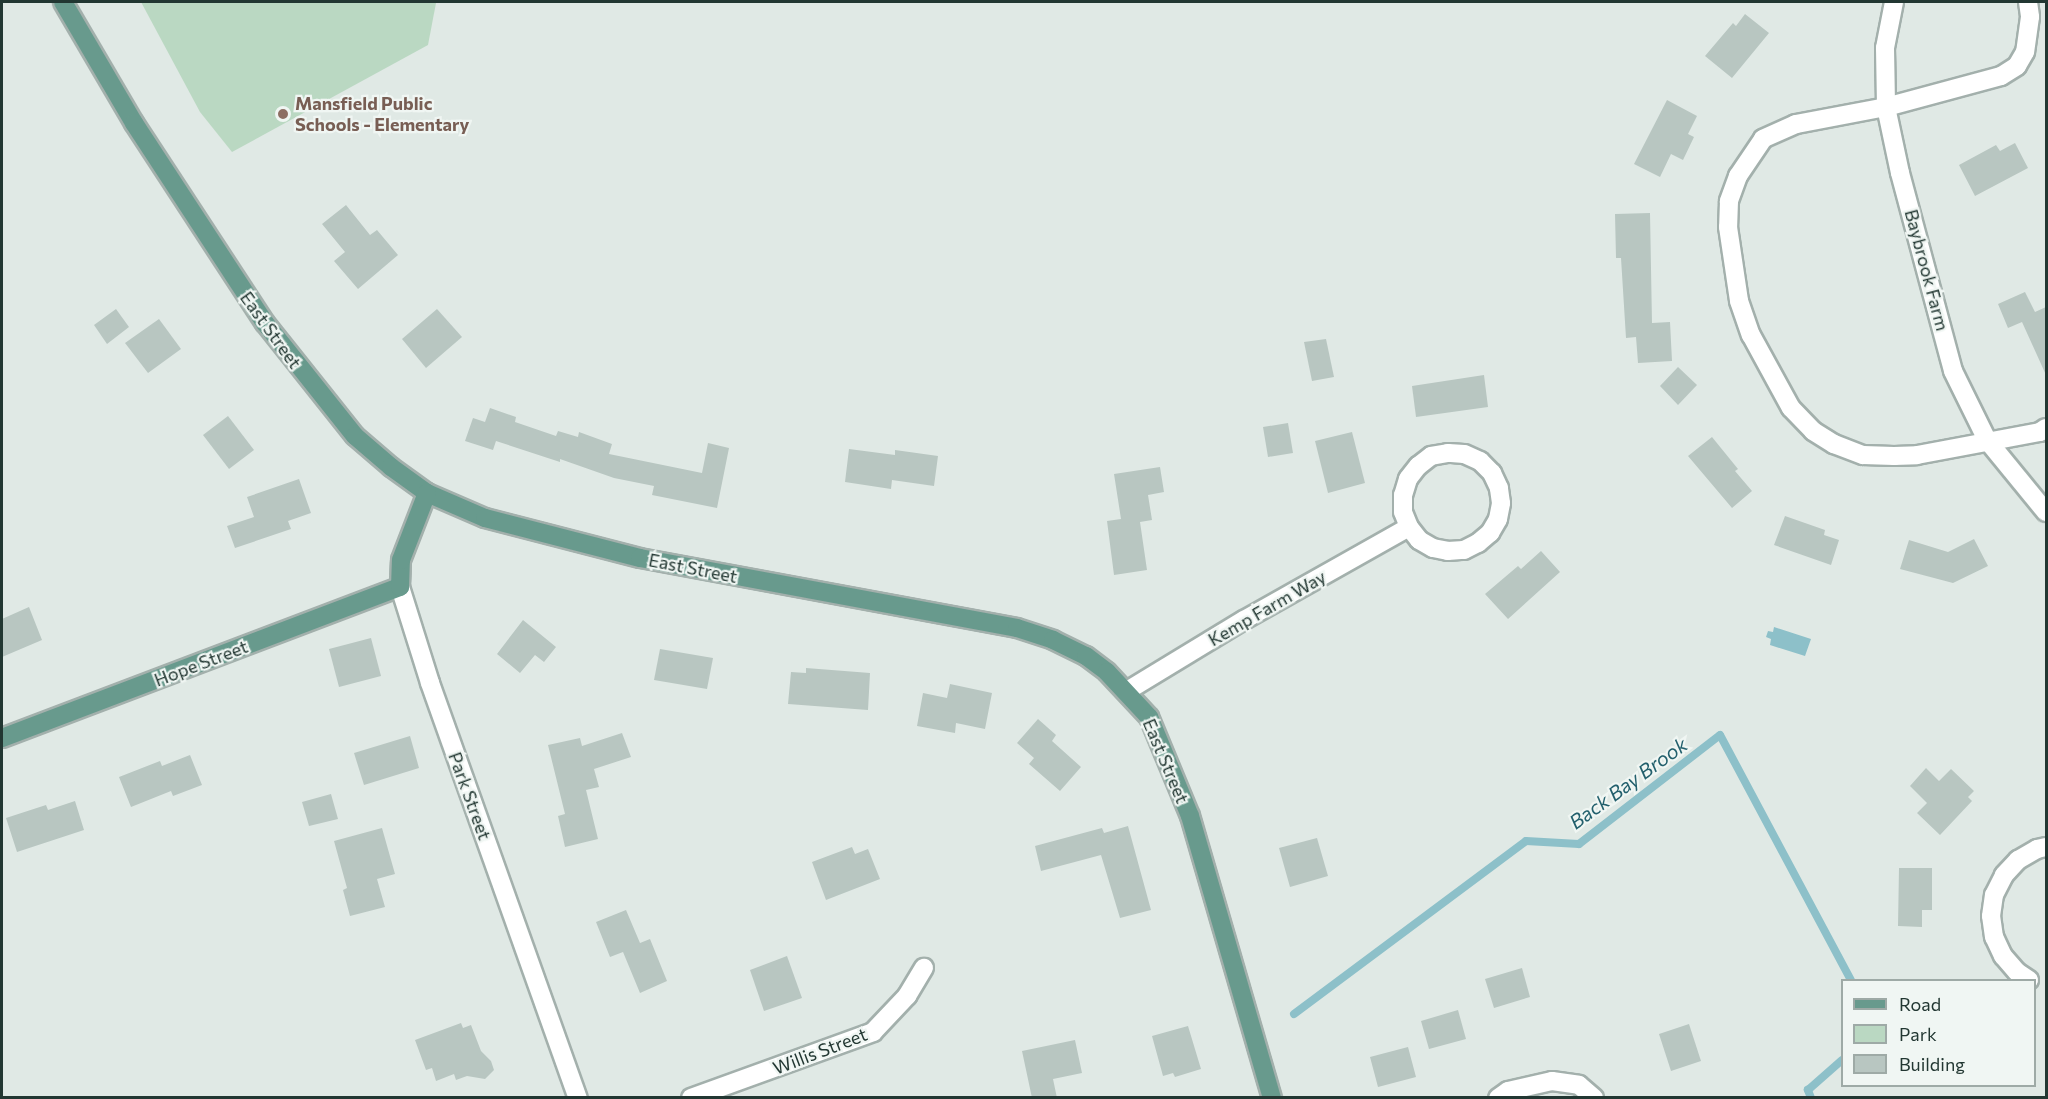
<!DOCTYPE html>
<html>
<head>
<meta charset="utf-8">
<style>
  body { margin:0 }
  #map { position:relative; width:2048px; height:1099px; overflow:hidden; background:#e0e9e5; font-family:Commissioner,sans-serif }
  div>[style] { position:absolute }
  [style*='--x'] { left:calc(var(--x)*1px); top:calc(var(--y)*1px); width:calc(var(--w)*1px); rotate:calc(var(--a)*1deg) }
  .green>* { inset:0; background:#bad8c2 }
  .water>* { inset:0; background:#8dc0c9 }
  .stream>* { height:8px; margin:-4px; padding:0 4px; transform-origin:4px; border-radius:4px; background:#8dc0c9 }
  .building>* { inset:0; background:#b8c6c1 }
  .roads { filter:drop-shadow(2px 0 #a3b0ac) drop-shadow(-2px 0 #a3b0ac) drop-shadow(0 2px #a3b0ac) drop-shadow(0 -2px #a3b0ac) }
  .minor>* { height:18px; margin:-9px; padding:0 9px; transform-origin:9px; border-radius:9px; background:#fff }
  .major>* { height:18px; margin:-9px; padding:0 9px; transform-origin:9px; border-radius:9px; background:#689a8d }
  .dots>* { width:16px; height:16px; translate:-50% -50%; box-sizing:border-box; border:3px solid #f0f6f3; border-radius:50% }
  span { translate:-50% -50%; white-space:nowrap; text-align:center; line-height:1.15; -webkit-text-stroke:4.5px #f0f6f3; paint-order:stroke }
  .education-label { font-size:18px; color:#785e54; font-weight:700 }
  .left { translate:0 -50%; text-align:left }
  .street-label { font-size:18px; color:#223732 }
  .water-label { font-size:20px; color:#23606d; font-style:italic }
  .frame { position:absolute; inset:0; border:3px solid #223732; pointer-events:none }
  .legend { position:absolute; left:1841px; top:979px; width:195px; height:108px; box-sizing:border-box; background:#f0f6f3; border:2px solid #9eaaa6; margin:0; padding:8px 10px; list-style:none; font-size:18px; color:#223732 }
  .legend li { display:flex; align-items:center; gap:12px; height:30px }
  .legend b { width:30px; border:2px solid #9eaaa6 }
</style>
</head>
<body>
<div id="map">
  <div class="green">
    <div style="clip-path:polygon(141px 2px,434px 2px,436px 3px,428px 45px,232px 152px,200px 112px)"></div>
  </div>
  <div class="water">
    <div style="clip-path:polygon(1774px 627px,1811px 639px,1805px 656px,1770px 645px,1771px 639px,1766px 637px,1768px 631px,1773px 632px)"></div>
  </div>
  <div class="stream">
    <div style="--x:1294;--y:1014;--w:289;--a:-36.7"></div>
    <div style="--x:1526;--y:841;--w:53;--a:3.2"></div>
    <div style="--x:1579;--y:844;--w:178;--a:-37.7"></div>
    <div style="--x:1720;--y:735;--w:278;--a:61.9"></div>
    <div style="--x:1811;--y:1098;--w:9;--a:-111"></div>
    <div style="--x:1808;--y:1090;--w:45;--a:-41.4"></div>
  </div>
  <div class="building">
    <div style="clip-path:polygon(1745px 14px,1769px 33px,1732px 78px,1705px 56px,1733px 23px,1736px 26px)"></div>
    <div style="clip-path:polygon(1667px 100px,1697px 116px,1688px 134px,1694px 137px,1683px 160px,1671px 154px,1660px 177px,1634px 164px)"></div>
    <div style="clip-path:polygon(2015px 143px,2028px 168px,1975px 196px,1959px 165px,1996px 145px,2000px 151px)"></div>
    <div style="clip-path:polygon(346px 205px,370px 235px,377px 230px,398px 255px,358px 289px,334px 261px,345px 252px,322px 224px)"></div>
    <div style="clip-path:polygon(1650px 213px,1652px 323px,1670px 322px,1672px 361px,1638px 363px,1636px 337px,1626px 338px,1621px 258px,1616px 258px,1615px 214px)"></div>
    <div style="clip-path:polygon(2025px 292px,2035px 312px,2046px 307px,2046px 375px,2022px 322px,2008px 328px,1998px 304px)"></div>
    <div style="clip-path:polygon(116px 309px,129px 327px,107px 344px,94px 325px)"></div>
    <div style="clip-path:polygon(437px 309px,462px 337px,426px 368px,402px 339px)"></div>
    <div style="clip-path:polygon(159px 319px,181px 349px,148px 373px,125px 343px)"></div>
    <div style="clip-path:polygon(1326px 339px,1334px 377px,1312px 381px,1304px 342px)"></div>
    <div style="clip-path:polygon(1678px 367px,1697px 385px,1678px 405px,1660px 386px)"></div>
    <div style="clip-path:polygon(1484px 375px,1488px 407px,1416px 417px,1412px 386px)"></div>
    <div style="clip-path:polygon(490px 408px,516px 417px,515px 422px,556px 436px,558px 431px,578px 437px,579px 432px,612px 444px,609px 454px,702px 473px,708px 443px,729px 448px,717px 508px,652px 495px,654px 486px,614px 478px,560px 459px,560px 462px,496px 441px,493px 450px,465px 441px,473px 418px,485px 422px)"></div>
    <div style="clip-path:polygon(228px 416px,254px 450px,229px 469px,203px 435px)"></div>
    <div style="clip-path:polygon(1288px 423px,1293px 453px,1268px 457px,1263px 427px)"></div>
    <div style="clip-path:polygon(1352px 432px,1365px 483px,1328px 493px,1315px 441px)"></div>
    <div style="clip-path:polygon(1712px 437px,1738px 469px,1735px 471px,1752px 491px,1732px 508px,1688px 456px)"></div>
    <div style="clip-path:polygon(849px 449px,895px 455px,895px 450px,938px 456px,934px 486px,892px 480px,891px 489px,845px 482px)"></div>
    <div style="clip-path:polygon(1160px 467px,1164px 492px,1148px 495px,1152px 520px,1140px 522px,1147px 570px,1114px 575px,1107px 521px,1121px 519px,1114px 474px)"></div>
    <div style="clip-path:polygon(299px 479px,311px 513px,288px 521px,291px 529px,235px 548px,227px 526px,254px 517px,247px 497px)"></div>
    <div style="clip-path:polygon(1785px 516px,1825px 530px,1824px 535px,1839px 540px,1831px 565px,1774px 545px)"></div>
    <div style="clip-path:polygon(1974px 539px,1988px 566px,1953px 583px,1900px 569px,1909px 540px,1948px 552px)"></div>
    <div style="clip-path:polygon(1541px 551px,1560px 572px,1508px 619px,1485px 594px,1518px 566px,1521px 569px)"></div>
    <div style="clip-path:polygon(29px 607px,42px 640px,2px 657px,2px 619px)"></div>
    <div style="clip-path:polygon(523px 620px,556px 647px,544px 662px,535px 655px,520px 673px,497px 654px)"></div>
    <div style="clip-path:polygon(371px 638px,381px 676px,339px 687px,329px 649px)"></div>
    <div style="clip-path:polygon(660px 649px,713px 658px,707px 689px,654px 680px)"></div>
    <div style="clip-path:polygon(806px 668px,870px 673px,868px 710px,788px 704px,791px 672px,806px 673px)"></div>
    <div style="clip-path:polygon(950px 684px,992px 693px,985px 729px,956px 723px,955px 733px,917px 726px,923px 693px,947px 698px)"></div>
    <div style="clip-path:polygon(1038px 719px,1056px 735px,1052px 741px,1081px 767px,1060px 791px,1029px 764px,1034px 758px,1017px 743px)"></div>
    <div style="clip-path:polygon(622px 733px,631px 757px,594px 769px,599px 787px,586px 790px,598px 839px,565px 847px,558px 816px,565px 814px,548px 745px,580px 738px,582px 746px)"></div>
    <div style="clip-path:polygon(410px 736px,419px 768px,364px 785px,354px 753px)"></div>
    <div style="clip-path:polygon(190px 755px,202px 785px,173px 796px,171px 791px,131px 807px,119px 777px,160px 761px,162px 766px)"></div>
    <div style="clip-path:polygon(1926px 768px,1939px 781px,1951px 769px,1974px 791px,1968px 797px,1972px 801px,1940px 835px,1917px 813px,1927px 803px,1910px 786px)"></div>
    <div style="clip-path:polygon(331px 794px,338px 819px,309px 826px,302px 802px)"></div>
    <div style="clip-path:polygon(75px 801px,84px 830px,17px 852px,6px 818px,46px 805px,48px 810px)"></div>
    <div style="clip-path:polygon(1128px 826px,1151px 910px,1120px 918px,1101px 855px,1041px 871px,1035px 846px,1102px 828px,1104px 833px)"></div>
    <div style="clip-path:polygon(382px 828px,395px 874px,377px 879px,385px 907px,350px 916px,343px 890px,347px 888px,334px 841px)"></div>
    <div style="clip-path:polygon(1317px 838px,1328px 876px,1290px 887px,1279px 848px)"></div>
    <div style="clip-path:polygon(852px 847px,855px 854px,868px 849px,880px 879px,826px 900px,812px 862px)"></div>
    <div style="clip-path:polygon(1899px 868px,1932px 868px,1932px 910px,1922px 910px,1922px 927px,1898px 926px)"></div>
    <div style="clip-path:polygon(626px 910px,640px 943px,650px 939px,667px 981px,640px 993px,623px 952px,610px 957px,596px 922px)"></div>
    <div style="clip-path:polygon(787px 956px,802px 998px,764px 1011px,750px 970px)"></div>
    <div style="clip-path:polygon(1522px 968px,1530px 997px,1494px 1008px,1485px 979px)"></div>
    <div style="clip-path:polygon(1458px 1010px,1466px 1039px,1429px 1049px,1421px 1021px)"></div>
    <div style="clip-path:polygon(461px 1023px,463px 1028px,471px 1025px,481px 1051px,491px 1061px,494px 1070px,485px 1079px,467px 1076px,456px 1080px,454px 1074px,436px 1081px,432px 1068px,426px 1070px,415px 1040px)"></div>
    <div style="clip-path:polygon(1689px 1024px,1701px 1061px,1671px 1071px,1659px 1034px)"></div>
    <div style="clip-path:polygon(1188px 1026px,1201px 1069px,1175px 1077px,1173px 1073px,1163px 1076px,1152px 1036px)"></div>
    <div style="clip-path:polygon(1075px 1040px,1082px 1073px,1053px 1079px,1057px 1098px,1032px 1098px,1022px 1051px)"></div>
    <div style="clip-path:polygon(1408px 1047px,1416px 1077px,1378px 1087px,1370px 1057px)"></div>
  </div>
  <div class="roads">
    <div class="minor">
      <div style="--x:1894;--y:2;--w:47;--a:101.1"></div>
      <div style="--x:1885;--y:48;--w:59;--a:89"></div>
      <div style="--x:1886;--y:107;--w:67;--a:78"></div>
      <div style="--x:1900;--y:173;--w:205;--a:75"></div>
      <div style="--x:1953;--y:371;--w:77;--a:63.8"></div>
      <div style="--x:1987;--y:440;--w:93;--a:50.7"></div>
      <div style="--x:2028;--y:2;--w:15;--a:82"></div>
      <div style="--x:2030;--y:17;--w:35;--a:98"></div>
      <div style="--x:2025;--y:52;--w:16;--a:120"></div>
      <div style="--x:2017;--y:66;--w:19;--a:148"></div>
      <div style="--x:2001;--y:76;--w:119;--a:164.9"></div>
      <div style="--x:1886;--y:107;--w:92;--a:169.3"></div>
      <div style="--x:1796;--y:124;--w:36;--a:156"></div>
      <div style="--x:1763;--y:139;--w:45;--a:124"></div>
      <div style="--x:1738;--y:176;--w:27;--a:110"></div>
      <div style="--x:1729;--y:201;--w:26;--a:92"></div>
      <div style="--x:1728;--y:227;--w:75;--a:81.5"></div>
      <div style="--x:1739;--y:301;--w:36;--a:71"></div>
      <div style="--x:1751;--y:335;--w:83;--a:61.3"></div>
      <div style="--x:1791;--y:408;--w:32;--a:46"></div>
      <div style="--x:1813;--y:431;--w:25;--a:32"></div>
      <div style="--x:1834;--y:444;--w:31;--a:21"></div>
      <div style="--x:1863;--y:455;--w:31;--a:2"></div>
      <div style="--x:1894;--y:456;--w:23;--a:-2"></div>
      <div style="--x:1917;--y:455;--w:125;--a:-10.6"></div>
      <div style="--x:2040;--y:432;--w:7;--a:-34"></div>
      <div style="--x:400;--y:587;--w:101;--a:72.6"></div>
      <div style="--x:430;--y:683;--w:441;--a:70.4"></div>
      <div style="--x:1127;--y:691;--w:137;--a:-31.3"></div>
      <div style="--x:1244;--y:620;--w:189;--a:-29.4"></div>
      <div style="--x:1409;--y:527;--w:16;--a:52"></div>
      <div style="--x:1419;--y:540;--w:16;--a:30"></div>
      <div style="--x:1433;--y:548;--w:15;--a:11"></div>
      <div style="--x:1448;--y:551;--w:16;--a:-4"></div>
      <div style="--x:1464;--y:550;--w:16;--a:-27"></div>
      <div style="--x:1478;--y:543;--w:16;--a:-40"></div>
      <div style="--x:1490;--y:533;--w:16;--a:-60"></div>
      <div style="--x:1498;--y:519;--w:16;--a:-79"></div>
      <div style="--x:1501;--y:503;--w:15;--a:-98"></div>
      <div style="--x:1499;--y:488;--w:17;--a:-115"></div>
      <div style="--x:1492;--y:473;--w:17;--a:-135"></div>
      <div style="--x:1480;--y:461;--w:17;--a:-156"></div>
      <div style="--x:1464;--y:454;--w:16;--a:-176"></div>
      <div style="--x:1448;--y:453;--w:17;--a:170"></div>
      <div style="--x:1431;--y:456;--w:16;--a:142"></div>
      <div style="--x:1418;--y:466;--w:16;--a:128"></div>
      <div style="--x:1408;--y:479;--w:17;--a:107"></div>
      <div style="--x:1403;--y:495;--w:17;--a:90"></div>
      <div style="--x:1403;--y:512;--w:16;--a:68"></div>
      <div style="--x:2029;--y:980;--w:14;--a:-146"></div>
      <div style="--x:2017;--y:972;--w:21;--a:-131"></div>
      <div style="--x:2003;--y:956;--w:21;--a:-115"></div>
      <div style="--x:1994;--y:937;--w:21;--a:-98"></div>
      <div style="--x:1991;--y:916;--w:21;--a:-82"></div>
      <div style="--x:1994;--y:895;--w:22;--a:-63"></div>
      <div style="--x:2004;--y:875;--w:21;--a:-47"></div>
      <div style="--x:2018;--y:860;--w:22;--a:-30"></div>
      <div style="--x:2037;--y:849;--w:9;--a:-13"></div>
      <div style="--x:691;--y:1098;--w:194;--a:-19.9"></div>
      <div style="--x:873;--y:1032;--w:50;--a:-46.6"></div>
      <div style="--x:907;--y:996;--w:33;--a:-59"></div>
      <div style="--x:1498;--y:1098;--w:12;--a:-35"></div>
      <div style="--x:1508;--y:1091;--w:45;--a:-12.8"></div>
      <div style="--x:1552;--y:1081;--w:27;--a:8"></div>
      <div style="--x:1579;--y:1085;--w:20;--a:41"></div>
    </div>
    <div class="major">
      <div style="--x:63;--y:2;--w:140;--a:59.6"></div>
      <div style="--x:134;--y:123;--w:239;--a:56.8"></div>
      <div style="--x:265;--y:323;--w:144;--a:51.5"></div>
      <div style="--x:355;--y:436;--w:48;--a:40.7"></div>
      <div style="--x:391;--y:467;--w:44;--a:35.8"></div>
      <div style="--x:427;--y:493;--w:63;--a:23.3"></div>
      <div style="--x:485;--y:518;--w:160;--a:14.5"></div>
      <div style="--x:640;--y:558;--w:383;--a:10.5"></div>
      <div style="--x:1017;--y:628;--w:38;--a:18"></div>
      <div style="--x:1053;--y:640;--w:37;--a:26"></div>
      <div style="--x:1086;--y:656;--w:26;--a:37"></div>
      <div style="--x:1107;--y:672;--w:62;--a:47"></div>
      <div style="--x:1149;--y:717;--w:107;--a:67.5"></div>
      <div style="--x:1190;--y:816;--w:294;--a:73.8"></div>
      <div style="--x:2;--y:738;--w:426;--a:-20.8"></div>
      <div style="--x:400;--y:587;--w:27;--a:-88"></div>
      <div style="--x:401;--y:560;--w:72;--a:-68.8"></div>
    </div>
  </div>
  <div class="dots">
    <div style="left:283px;top:114px;background:#8d6e63"></div>
  </div>
  <div class="education-label">
    <span class="left" style="left:295px;top:114px">Mansfield Public<br>Schools - Elementary</span>
  </div>
  <div class="street-label">
    <span style="left:1927px;top:270px;rotate:75deg">Baybrook Farm</span>
    <span style="left:271px;top:330px;rotate:54deg">East Street</span>
    <span style="left:693px;top:568px;rotate:11deg">East Street</span>
    <span style="left:1267px;top:608px;rotate:-30deg">Kemp Farm Way</span>
    <span style="left:201px;top:663px;rotate:-21deg">Hope Street</span>
    <span style="left:1166px;top:761px;rotate:67deg">East Street</span>
    <span style="left:470px;top:796px;rotate:70deg">Park Street</span>
    <span style="left:820px;top:1051px;rotate:-21deg">Willis Street</span>
  </div>
  <div class="water-label">
    <span style="left:1628px;top:783px;rotate:-36deg">Back Bay Brook</span>
  </div>
  <div class="frame"></div>
  <ul class="legend">
  <li><b style="height:8px;background:#689a8d"></b>Road</li>
  <li><b style="height:16px;background:#bad8c2"></b>Park</li>
  <li><b style="height:16px;background:#b8c6c1"></b>Building</li>
  </ul>
</div>
</body>
</html>
